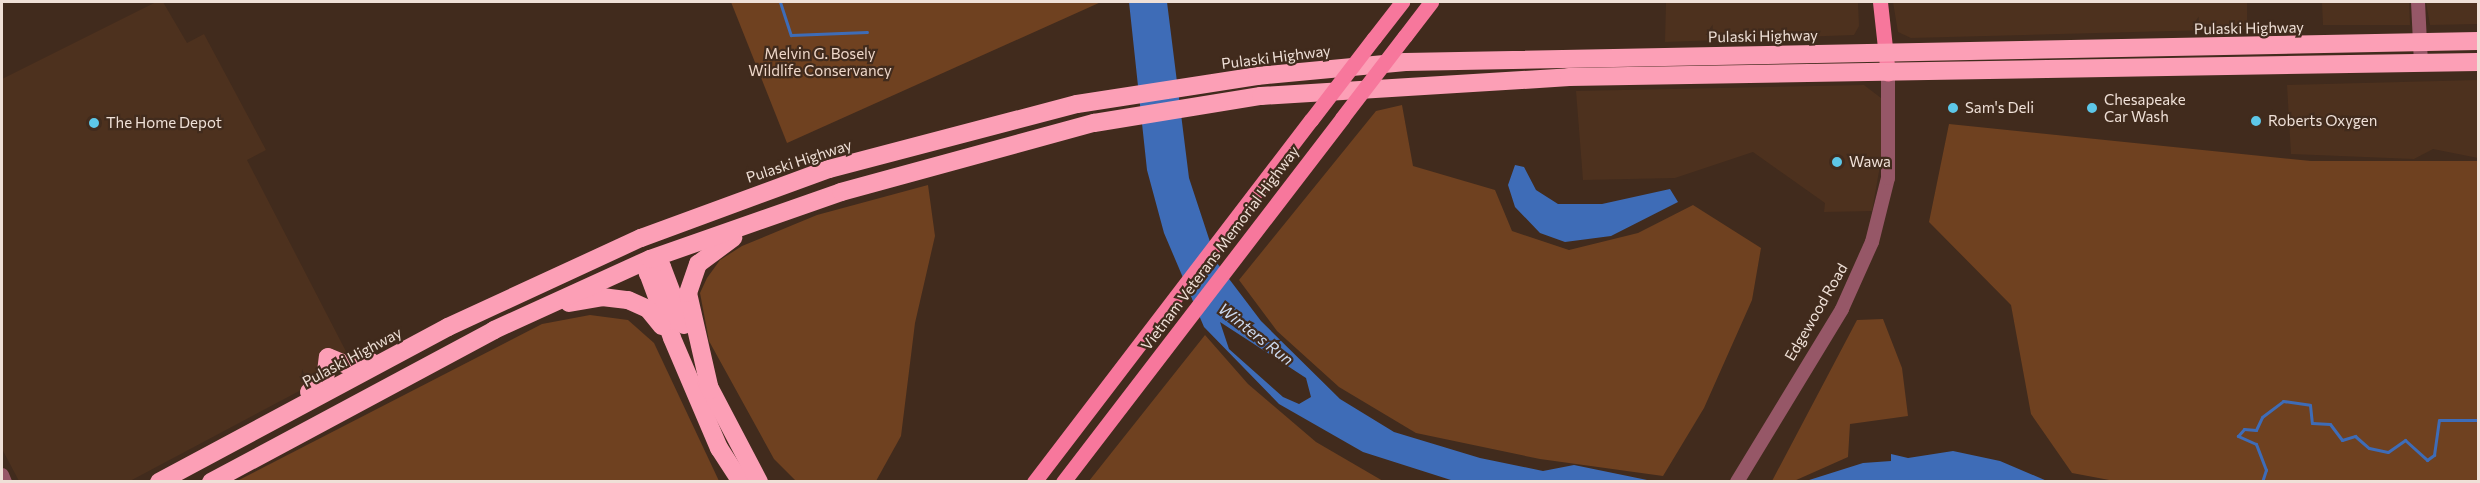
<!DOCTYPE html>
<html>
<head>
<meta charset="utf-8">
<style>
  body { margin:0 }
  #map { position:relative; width:2480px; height:483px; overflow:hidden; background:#412b1d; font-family:Commissioner,sans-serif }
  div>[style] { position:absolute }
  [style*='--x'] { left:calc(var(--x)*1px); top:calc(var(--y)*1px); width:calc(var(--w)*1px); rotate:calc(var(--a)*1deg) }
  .built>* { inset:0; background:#4d311e }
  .green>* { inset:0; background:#6f4120 }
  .water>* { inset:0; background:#3e6cb7 }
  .stream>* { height:3px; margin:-1.5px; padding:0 1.5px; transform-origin:1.5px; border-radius:1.5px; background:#3e6cb7 }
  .minor>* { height:14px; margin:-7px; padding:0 7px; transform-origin:7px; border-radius:7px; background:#965767 }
  .major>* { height:15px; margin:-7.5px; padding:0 7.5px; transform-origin:7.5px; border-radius:7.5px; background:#f7779c }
  .highway>* { height:18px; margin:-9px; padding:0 9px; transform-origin:9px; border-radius:9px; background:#fc9fb6 }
  .major-bridge>* { height:15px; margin:-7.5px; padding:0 7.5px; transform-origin:7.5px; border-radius:7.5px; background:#f7779c }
  .dots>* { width:16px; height:16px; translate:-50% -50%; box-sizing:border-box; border:3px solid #412b1d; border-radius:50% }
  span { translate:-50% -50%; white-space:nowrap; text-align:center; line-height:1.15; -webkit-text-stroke:4.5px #412b1d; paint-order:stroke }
  .street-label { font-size:15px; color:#efe0d7 }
  .park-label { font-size:15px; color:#efd8ca }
  .poi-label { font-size:15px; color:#efe0d7 }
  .left { translate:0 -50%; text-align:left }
  .water-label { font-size:16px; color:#cddaef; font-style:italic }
  .frame { position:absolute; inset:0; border:3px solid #efe0d7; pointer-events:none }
</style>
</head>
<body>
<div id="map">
  <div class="built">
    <div style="clip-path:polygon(156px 2px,163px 2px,187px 43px,204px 34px,266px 150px,247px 160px,352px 363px,130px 481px,19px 481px,2px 449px,2px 79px)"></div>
    <div style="clip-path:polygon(1666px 2px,1858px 2px,1859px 26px,1854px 35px,1665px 42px)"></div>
    <div style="clip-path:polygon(1893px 2px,2247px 2px,2247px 29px,1911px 38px,1898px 32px)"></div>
    <div style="clip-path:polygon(2322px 2px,2409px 2px,2410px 25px,2323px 25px)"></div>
    <div style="clip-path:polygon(2426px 2px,2478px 2px,2478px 24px,2430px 25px)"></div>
    <div style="clip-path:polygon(2478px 80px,2478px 158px,2433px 149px,2414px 159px,2291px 154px,2287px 85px)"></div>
    <div style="clip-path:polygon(1864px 85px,1881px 98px,1881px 160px,1872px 211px,1824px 212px,1825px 203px,1753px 152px,1675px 178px,1583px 180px,1576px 91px)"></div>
  </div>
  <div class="green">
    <div style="clip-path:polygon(731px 2px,1101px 2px,787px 143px)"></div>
    <div style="clip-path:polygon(1402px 105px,1413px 166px,1495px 190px,1512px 231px,1569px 250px,1638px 233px,1693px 205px,1761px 248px,1752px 300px,1704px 408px,1663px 476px,1540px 459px,1416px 433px,1339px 387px,1277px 331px,1239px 280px,1376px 111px)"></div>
    <div style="clip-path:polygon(1949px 124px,2311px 161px,2478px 161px,2478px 481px,2120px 482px,2072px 473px,2031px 414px,2011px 305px,1929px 222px)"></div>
    <div style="clip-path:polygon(928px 185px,935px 236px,915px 323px,901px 436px,876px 481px,796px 481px,774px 459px,709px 341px,700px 293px,707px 278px,720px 260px,742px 246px,817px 215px)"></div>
    <div style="clip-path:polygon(590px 315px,628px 320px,654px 343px,719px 481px,237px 481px,542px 324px)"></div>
    <div style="clip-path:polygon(1883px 319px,1902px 368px,1908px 416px,1850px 424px,1848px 457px,1794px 481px,1772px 481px,1857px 320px)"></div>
    <div style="clip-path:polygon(1205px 335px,1248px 384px,1316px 442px,1383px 481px,1089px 481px)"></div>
  </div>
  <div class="water">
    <div style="clip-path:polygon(evenodd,1129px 2px,1167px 2px,1189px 178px,1217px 263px,1261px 321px,1340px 399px,1394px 432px,1480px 458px,1543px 471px,1574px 465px,1652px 481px,1454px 481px,1363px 452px,1279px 404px,1204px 327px,1164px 233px,1147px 170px,1129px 2px,1220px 322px,1306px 378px,1311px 397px,1299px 404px,1283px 397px,1229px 349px,1220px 322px)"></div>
    <div style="clip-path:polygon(1515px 165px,1524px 167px,1536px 190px,1558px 204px,1602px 204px,1670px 189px,1678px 202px,1611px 236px,1565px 242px,1540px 233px,1515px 207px,1508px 185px)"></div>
    <div style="clip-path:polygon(1953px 451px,2000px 461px,2047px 481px,1806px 481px,1863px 463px,1891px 461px,1891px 454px,1908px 458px)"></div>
  </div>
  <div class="stream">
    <div style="--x:780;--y:2;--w:35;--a:72"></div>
    <div style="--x:791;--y:35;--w:76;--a:-2.3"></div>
    <div style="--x:2262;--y:482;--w:13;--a:-72"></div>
    <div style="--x:2266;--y:470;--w:28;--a:-111"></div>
    <div style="--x:2256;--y:444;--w:20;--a:-156"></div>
    <div style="--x:2238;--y:436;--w:9;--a:-49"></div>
    <div style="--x:2244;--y:429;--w:12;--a:5"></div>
    <div style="--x:2256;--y:430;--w:14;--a:-65"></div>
    <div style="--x:2262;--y:417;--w:26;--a:-37"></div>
    <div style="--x:2283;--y:401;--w:27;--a:8"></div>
    <div style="--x:2310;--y:405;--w:18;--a:84"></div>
    <div style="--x:2312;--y:423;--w:18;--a:3"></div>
    <div style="--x:2330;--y:424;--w:20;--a:53"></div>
    <div style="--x:2342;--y:440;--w:14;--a:-17"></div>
    <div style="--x:2355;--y:436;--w:18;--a:41"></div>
    <div style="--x:2369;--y:448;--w:19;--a:12"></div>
    <div style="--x:2388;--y:452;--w:21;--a:-35"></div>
    <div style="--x:2405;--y:440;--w:30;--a:42"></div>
    <div style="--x:2427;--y:460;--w:9;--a:-36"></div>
    <div style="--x:2434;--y:455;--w:35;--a:-82"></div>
    <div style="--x:2439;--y:420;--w:39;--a:0"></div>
  </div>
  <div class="minor">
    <div style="--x:2418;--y:2;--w:61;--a:87.2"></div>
    <div style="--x:2;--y:475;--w:8;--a:67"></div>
    <div style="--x:1737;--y:482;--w:202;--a:-58.7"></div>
    <div style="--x:1842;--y:309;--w:73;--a:-65.9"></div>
    <div style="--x:1872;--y:242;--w:66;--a:-76"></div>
    <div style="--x:1888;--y:178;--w:104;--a:-90"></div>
  </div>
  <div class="major">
    <div style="--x:1880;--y:2;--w:72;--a:83.7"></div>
    <div style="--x:1405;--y:36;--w:43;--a:-52.6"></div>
    <div style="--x:1374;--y:38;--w:46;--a:-52.1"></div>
    <div style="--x:1034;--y:482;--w:456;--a:-52.6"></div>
    <div style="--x:1063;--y:482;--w:459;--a:-52.5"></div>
  </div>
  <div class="highway">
    <div style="--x:653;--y:266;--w:9;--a:6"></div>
    <div style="--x:662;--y:267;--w:62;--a:69.2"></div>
    <div style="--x:653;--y:266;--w:9;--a:126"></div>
    <div style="--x:648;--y:273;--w:69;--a:69.7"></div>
    <div style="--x:672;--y:338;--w:120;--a:66.9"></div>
    <div style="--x:719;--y:448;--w:40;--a:57.1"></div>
    <div style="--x:569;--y:303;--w:34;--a:-10"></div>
    <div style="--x:602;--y:297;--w:26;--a:7"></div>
    <div style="--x:628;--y:300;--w:22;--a:24"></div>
    <div style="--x:648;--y:309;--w:22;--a:51"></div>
    <div style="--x:706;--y:381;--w:114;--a:62.3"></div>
    <div style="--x:710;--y:390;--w:99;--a:-102.8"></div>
    <div style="--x:688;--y:293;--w:31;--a:-71"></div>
    <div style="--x:698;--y:264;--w:44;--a:-36.6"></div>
    <div style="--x:309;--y:392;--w:20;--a:-37"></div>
    <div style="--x:325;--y:380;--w:23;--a:-83"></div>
    <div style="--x:328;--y:357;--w:26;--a:23"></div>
    <div style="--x:352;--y:367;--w:19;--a:-18"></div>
    <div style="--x:159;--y:482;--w:328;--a:-28.2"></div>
    <div style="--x:448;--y:327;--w:213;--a:-24.8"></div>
    <div style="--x:641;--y:238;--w:200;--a:-20.2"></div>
    <div style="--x:829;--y:169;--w:256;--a:-14.7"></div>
    <div style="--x:1077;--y:104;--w:182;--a:-8.8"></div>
    <div style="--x:1257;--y:76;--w:149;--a:-5.4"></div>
    <div style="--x:1405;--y:62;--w:1073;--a:-1.12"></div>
    <div style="--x:211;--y:482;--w:321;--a:-28.2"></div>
    <div style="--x:494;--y:330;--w:171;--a:-24.5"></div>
    <div style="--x:650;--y:259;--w:202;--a:-19.3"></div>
    <div style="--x:841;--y:192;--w:262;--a:-15.3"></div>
    <div style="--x:1094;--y:123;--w:169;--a:-9.2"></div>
    <div style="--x:1261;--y:96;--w:309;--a:-3.5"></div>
    <div style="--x:1569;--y:77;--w:909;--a:-0.95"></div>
  </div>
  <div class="major-bridge">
    <div style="--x:1342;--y:118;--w:103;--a:-52.5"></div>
    <div style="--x:1311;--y:120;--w:103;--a:-52.5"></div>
  </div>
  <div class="dots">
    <div style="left:1953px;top:108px;background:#5dc7e8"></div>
    <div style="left:2092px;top:108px;background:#5dc7e8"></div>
    <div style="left:2256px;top:121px;background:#5dc7e8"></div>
    <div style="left:94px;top:123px;background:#5dc7e8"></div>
    <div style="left:1837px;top:162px;background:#5dc7e8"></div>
  </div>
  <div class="street-label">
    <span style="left:2249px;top:28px;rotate:-1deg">Pulaski Highway</span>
    <span style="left:1763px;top:36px;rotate:-1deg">Pulaski Highway</span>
    <span style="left:1276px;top:57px;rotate:-7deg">Pulaski Highway</span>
    <span style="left:799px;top:161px;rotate:-18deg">Pulaski Highway</span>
    <span style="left:1220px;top:248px;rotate:-53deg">Vietnam Veterans Memorial Highway</span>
    <span style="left:1816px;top:312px;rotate:-60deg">Edgewood Road</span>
    <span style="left:352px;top:357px;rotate:-28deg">Pulaski Highway</span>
  </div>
  <div class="park-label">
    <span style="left:820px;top:62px">Melvin G. Bosely<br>Wildlife Conservancy</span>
  </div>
  <div class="poi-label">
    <span class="left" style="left:2104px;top:108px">Chesapeake<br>Car Wash</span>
    <span class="left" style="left:1965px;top:108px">Sam's Deli</span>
    <span class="left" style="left:2268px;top:121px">Roberts Oxygen</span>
    <span class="left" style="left:106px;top:123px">The Home Depot</span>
    <span class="left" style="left:1849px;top:162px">Wawa</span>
  </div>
  <div class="water-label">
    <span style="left:1256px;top:334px;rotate:38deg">Winters Run</span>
  </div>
  <div class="frame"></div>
</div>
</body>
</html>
